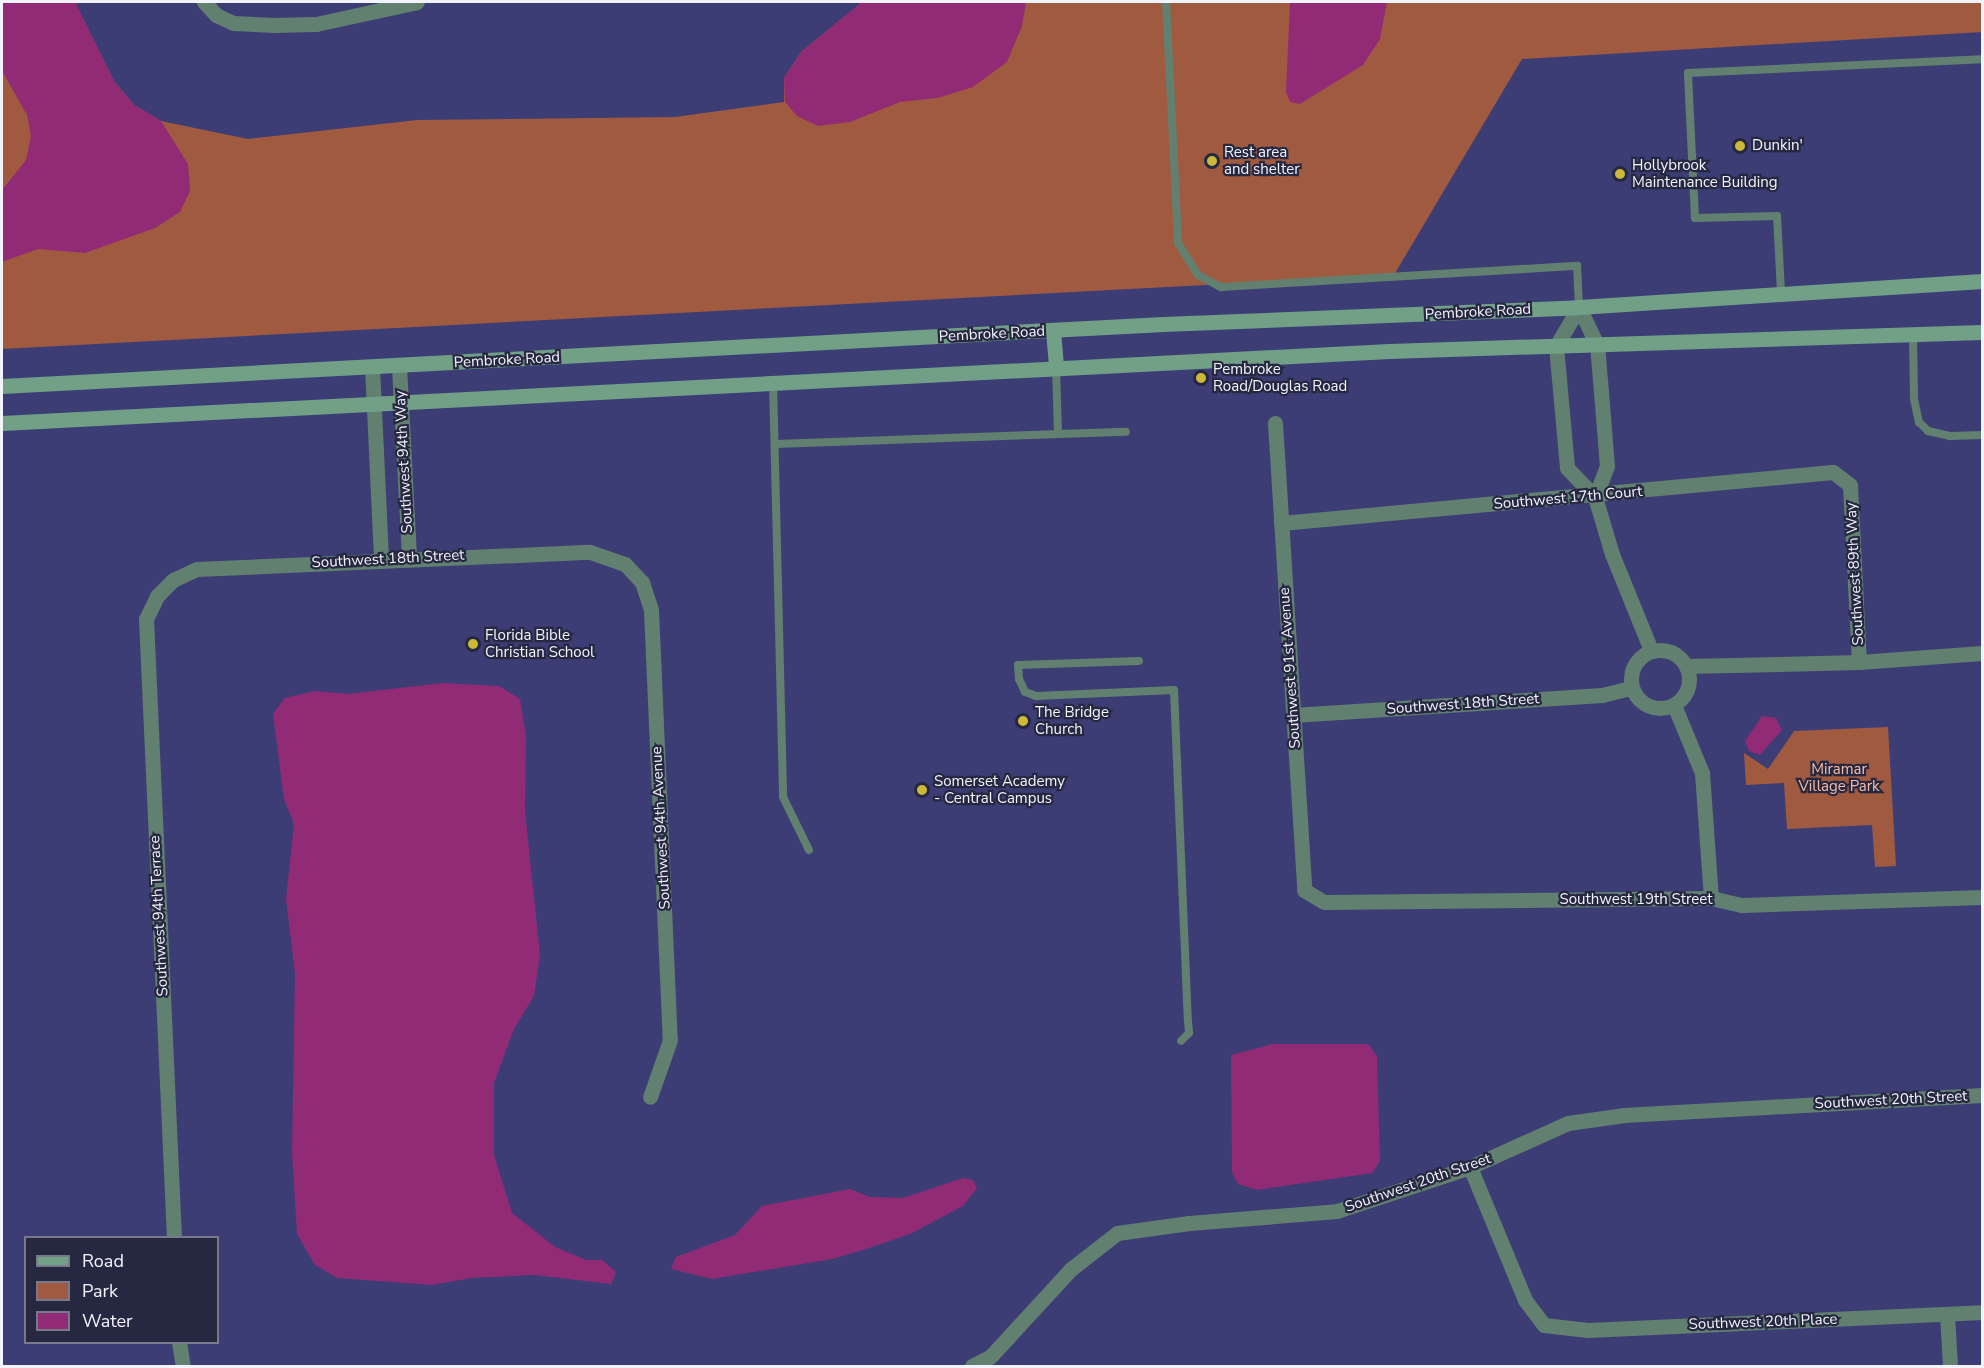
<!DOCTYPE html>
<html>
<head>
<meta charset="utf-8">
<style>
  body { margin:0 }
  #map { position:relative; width:1984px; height:1368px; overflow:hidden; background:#3c3d74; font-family:"Nunito Sans",sans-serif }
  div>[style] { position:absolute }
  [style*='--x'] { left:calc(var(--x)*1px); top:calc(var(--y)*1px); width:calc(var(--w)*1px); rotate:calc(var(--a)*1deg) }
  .green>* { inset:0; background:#a05a40 }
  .water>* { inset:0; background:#922b75 }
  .lane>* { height:8px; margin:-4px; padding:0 4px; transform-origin:4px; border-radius:4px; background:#628070 }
  .street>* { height:15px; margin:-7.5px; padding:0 7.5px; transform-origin:7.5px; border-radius:7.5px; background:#628070 }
  .street>.ring { margin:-7.5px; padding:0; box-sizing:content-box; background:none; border:15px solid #628070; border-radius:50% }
  .secondary>* { height:15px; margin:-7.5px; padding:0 7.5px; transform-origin:7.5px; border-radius:7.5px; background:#71a087 }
  .dots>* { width:16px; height:16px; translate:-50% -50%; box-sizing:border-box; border:3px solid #262841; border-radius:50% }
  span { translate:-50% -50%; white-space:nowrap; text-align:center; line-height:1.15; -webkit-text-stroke:4.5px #262841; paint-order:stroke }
  .poi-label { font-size:15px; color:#f3f4fb }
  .left { translate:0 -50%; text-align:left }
  .street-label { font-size:15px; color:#f3f4fb }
  .park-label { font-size:15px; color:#f8bca6 }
  .frame { position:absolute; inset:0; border:3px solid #f3f4fb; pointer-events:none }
  .legend { position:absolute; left:24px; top:1236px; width:195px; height:108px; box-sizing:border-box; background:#262841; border:2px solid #787a8b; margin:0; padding:8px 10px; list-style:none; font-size:18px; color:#f3f4fb }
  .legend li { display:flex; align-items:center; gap:12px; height:30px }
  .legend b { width:30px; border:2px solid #787a8b }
</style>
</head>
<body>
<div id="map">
  <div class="green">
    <div style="clip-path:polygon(2px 2px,75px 2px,114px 81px,134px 105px,161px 121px,248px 139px,417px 120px,675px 117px,784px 102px,784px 78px,801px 52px,862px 2px,1982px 2px,1982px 32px,1522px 59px,1394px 275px,2px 349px)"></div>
    <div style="clip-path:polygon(1888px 727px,1896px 866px,1875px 867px,1872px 825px,1787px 829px,1784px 783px,1746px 785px,1744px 753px,1768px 769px,1794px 731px)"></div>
  </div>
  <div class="water">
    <div style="clip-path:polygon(2px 2px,75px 2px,114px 81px,134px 105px,161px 121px,188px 164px,190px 191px,180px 212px,155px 228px,85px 253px,38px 249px,2px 262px,2px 190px,26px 160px,31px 136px,27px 115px,2px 71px)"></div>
    <div style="clip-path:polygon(862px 2px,1026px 2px,1022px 26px,1007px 62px,973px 87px,937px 98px,900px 102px,850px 122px,818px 126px,797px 116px,785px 102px,784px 78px,801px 52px)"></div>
    <div style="clip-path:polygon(1290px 2px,1387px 2px,1380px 39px,1363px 65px,1300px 104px,1290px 102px,1286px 92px)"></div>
    <div style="clip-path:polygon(442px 683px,499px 686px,520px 699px,526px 737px,525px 811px,540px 955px,534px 996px,514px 1029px,494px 1083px,494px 1155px,512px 1213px,555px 1247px,586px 1260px,602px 1260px,616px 1272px,611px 1284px,535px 1275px,471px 1278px,432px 1285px,337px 1278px,315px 1265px,297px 1234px,292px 1152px,295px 973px,286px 899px,294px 824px,284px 799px,273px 714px,285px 698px,315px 691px,348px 694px)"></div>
    <div style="clip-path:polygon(1762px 716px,1776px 718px,1782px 730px,1760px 755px,1749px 751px,1745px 741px)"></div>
    <div style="clip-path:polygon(1273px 1044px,1368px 1044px,1377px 1056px,1380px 1161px,1372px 1173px,1257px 1190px,1238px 1184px,1232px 1172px,1231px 1055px)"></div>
    <div style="clip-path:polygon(963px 1178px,973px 1180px,977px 1188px,963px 1206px,910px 1234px,863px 1250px,832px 1259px,712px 1279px,671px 1269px,676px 1257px,735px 1235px,762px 1206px,850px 1189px,869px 1197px,903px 1198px)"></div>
  </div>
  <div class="lane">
    <div style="--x:1166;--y:2;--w:241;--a:87.1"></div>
    <div style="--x:1178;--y:243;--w:38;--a:58"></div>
    <div style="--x:1198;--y:275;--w:26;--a:28"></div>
    <div style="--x:1221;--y:287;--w:357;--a:-3.4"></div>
    <div style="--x:1577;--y:266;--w:41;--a:87.2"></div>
    <div style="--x:1781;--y:292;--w:76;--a:-93"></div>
    <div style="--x:1777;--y:216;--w:82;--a:178.6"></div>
    <div style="--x:1695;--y:218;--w:145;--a:-92.8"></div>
    <div style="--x:1688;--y:73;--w:294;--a:-2.7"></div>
    <div style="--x:1913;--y:335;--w:64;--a:89.1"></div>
    <div style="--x:1914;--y:399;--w:24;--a:78"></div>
    <div style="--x:1919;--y:422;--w:13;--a:45"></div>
    <div style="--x:1928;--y:431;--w:23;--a:13"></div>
    <div style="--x:1950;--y:436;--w:32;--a:-2"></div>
    <div style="--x:1056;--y:367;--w:67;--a:88.3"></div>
    <div style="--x:773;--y:382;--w:415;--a:88.6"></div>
    <div style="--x:783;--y:797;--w:59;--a:63.9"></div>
    <div style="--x:775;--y:444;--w:351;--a:-2"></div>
    <div style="--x:1139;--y:661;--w:121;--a:178.1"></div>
    <div style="--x:1018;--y:665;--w:14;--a:86"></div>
    <div style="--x:1019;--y:679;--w:14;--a:65"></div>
    <div style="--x:1025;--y:692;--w:12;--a:20"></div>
    <div style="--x:1036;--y:696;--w:138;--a:-2.5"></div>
    <div style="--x:1174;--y:690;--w:331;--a:87.6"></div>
    <div style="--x:1188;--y:1021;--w:12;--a:85"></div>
    <div style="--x:1189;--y:1033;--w:11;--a:135"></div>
  </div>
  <div class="street">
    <div style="--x:204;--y:2;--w:18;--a:47"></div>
    <div style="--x:216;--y:15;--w:19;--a:25"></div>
    <div style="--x:233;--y:23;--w:41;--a:2.8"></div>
    <div style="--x:274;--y:25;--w:42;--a:-1.4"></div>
    <div style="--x:316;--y:24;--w:103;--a:-12.3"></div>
    <div style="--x:1579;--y:307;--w:45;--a:120.5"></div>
    <div style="--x:1556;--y:346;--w:122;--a:84.8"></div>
    <div style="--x:1567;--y:468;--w:40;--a:46"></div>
    <div style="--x:1595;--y:497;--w:59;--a:73.4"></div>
    <div style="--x:1612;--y:554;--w:104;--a:67.9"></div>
    <div style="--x:1579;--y:307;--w:42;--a:64.7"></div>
    <div style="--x:1597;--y:345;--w:47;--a:85.1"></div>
    <div style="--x:1601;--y:392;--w:74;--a:85.4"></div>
    <div style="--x:1607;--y:466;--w:33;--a:111"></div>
    <div style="--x:399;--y:366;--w:192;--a:87"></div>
    <div style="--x:372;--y:367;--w:192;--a:87.3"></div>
    <div style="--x:1275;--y:423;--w:468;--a:86.4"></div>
    <div style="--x:1304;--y:890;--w:23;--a:31"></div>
    <div style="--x:1324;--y:902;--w:387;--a:-0.6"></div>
    <div style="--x:1711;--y:898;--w:32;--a:13"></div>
    <div style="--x:1742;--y:905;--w:240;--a:-1.9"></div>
    <div style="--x:1281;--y:523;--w:554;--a:-5.28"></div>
    <div style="--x:1833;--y:472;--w:21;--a:37"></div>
    <div style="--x:1850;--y:485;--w:177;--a:87.1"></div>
    <div class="ring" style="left:1631px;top:650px;width:43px;height:43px"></div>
    <div style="--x:1686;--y:666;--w:173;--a:-1.3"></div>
    <div style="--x:1859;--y:662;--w:123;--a:-4.2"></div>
    <div style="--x:1674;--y:705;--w:74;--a:67.6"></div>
    <div style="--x:1702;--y:773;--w:125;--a:85.9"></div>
    <div style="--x:1293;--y:715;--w:310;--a:-3.7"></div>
    <div style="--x:1602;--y:695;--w:30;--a:-14"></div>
    <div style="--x:1470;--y:1167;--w:144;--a:67.5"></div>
    <div style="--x:1525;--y:1300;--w:31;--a:53"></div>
    <div style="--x:1544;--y:1325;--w:44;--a:6.5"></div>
    <div style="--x:1588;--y:1330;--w:394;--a:-2.6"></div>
    <div style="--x:174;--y:1238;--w:620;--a:-92.59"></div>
    <div style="--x:146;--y:619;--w:25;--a:-64"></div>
    <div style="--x:157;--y:596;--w:23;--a:-45"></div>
    <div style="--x:173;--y:580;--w:26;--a:-25"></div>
    <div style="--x:197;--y:569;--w:393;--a:-2.5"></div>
    <div style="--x:590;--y:552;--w:37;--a:19"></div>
    <div style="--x:625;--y:564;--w:25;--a:47"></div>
    <div style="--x:642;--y:582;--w:29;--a:72"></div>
    <div style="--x:651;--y:610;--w:430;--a:87.5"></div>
    <div style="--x:670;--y:1040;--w:60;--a:109.3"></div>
    <div style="--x:1947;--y:1315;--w:51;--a:86.6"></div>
    <div style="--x:179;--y:1342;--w:24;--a:81"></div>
    <div style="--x:972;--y:1366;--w:20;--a:-27"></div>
    <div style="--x:990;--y:1357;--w:120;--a:-47.4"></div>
    <div style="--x:1071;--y:1269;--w:58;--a:-38"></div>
    <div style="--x:1117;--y:1233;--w:73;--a:-7.9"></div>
    <div style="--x:1189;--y:1223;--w:148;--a:-4.6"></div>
    <div style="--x:1337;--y:1211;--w:140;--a:-18.3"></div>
    <div style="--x:1470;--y:1167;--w:107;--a:-24.2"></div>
    <div style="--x:1568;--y:1123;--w:57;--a:-8.1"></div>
    <div style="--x:1624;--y:1115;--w:359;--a:-3.2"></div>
  </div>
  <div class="secondary">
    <div style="--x:1053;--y:331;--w:36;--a:85"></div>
    <div style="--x:2;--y:386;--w:1163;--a:-3.06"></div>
    <div style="--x:1163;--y:324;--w:416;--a:-2.3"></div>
    <div style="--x:1579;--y:307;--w:404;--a:-3.7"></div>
    <div style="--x:2;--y:423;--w:1389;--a:-2.97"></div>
    <div style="--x:1389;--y:351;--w:593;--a:-1.84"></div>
  </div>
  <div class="dots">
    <div style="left:1740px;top:146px;background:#ccb938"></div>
    <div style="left:1212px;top:161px;background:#ccb938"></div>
    <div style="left:1620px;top:174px;background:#ccb938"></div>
    <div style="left:1201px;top:378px;background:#ccb938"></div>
    <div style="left:473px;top:644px;background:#ccb938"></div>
    <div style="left:1023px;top:721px;background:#ccb938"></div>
    <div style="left:922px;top:790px;background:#ccb938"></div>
  </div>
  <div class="poi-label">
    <span class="left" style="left:1752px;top:146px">Dunkin'</span>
    <span class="left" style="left:1224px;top:161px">Rest area<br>and shelter</span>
    <span class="left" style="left:1632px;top:174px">Hollybrook<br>Maintenance Building</span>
    <span class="left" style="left:1213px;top:378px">Pembroke<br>Road/Douglas Road</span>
    <span class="left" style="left:485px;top:644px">Florida Bible<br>Christian School</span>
    <span class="left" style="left:1035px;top:721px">The Bridge<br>Church</span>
    <span class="left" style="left:934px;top:790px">Somerset Academy<br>- Central Campus</span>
  </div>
  <div class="street-label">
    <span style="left:1478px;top:312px;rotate:-3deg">Pembroke Road</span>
    <span style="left:992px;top:334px;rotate:-3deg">Pembroke Road</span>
    <span style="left:507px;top:360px;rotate:-3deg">Pembroke Road</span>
    <span style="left:404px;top:462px;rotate:-93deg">Southwest 94th Way</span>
    <span style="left:1568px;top:498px;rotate:-5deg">Southwest 17th Court</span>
    <span style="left:388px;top:559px;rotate:-3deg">Southwest 18th Street</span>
    <span style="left:1855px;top:574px;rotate:-93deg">Southwest 89th Way</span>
    <span style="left:1290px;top:668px;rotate:-94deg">Southwest 91st Avenue</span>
    <span style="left:1463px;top:704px;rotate:-4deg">Southwest 18th Street</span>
    <span style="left:661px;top:828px;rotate:-93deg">Southwest 94th Avenue</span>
    <span style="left:1636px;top:900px">Southwest 19th Street</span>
    <span style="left:159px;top:916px;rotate:-93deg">Southwest 94th Terrace</span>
    <span style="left:1891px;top:1100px;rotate:-3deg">Southwest 20th Street</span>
    <span style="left:1418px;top:1183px;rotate:-19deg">Southwest 20th Street</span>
    <span style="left:1763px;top:1322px;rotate:-2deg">Southwest 20th Place</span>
  </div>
  <div class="park-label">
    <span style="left:1839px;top:778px">Miramar<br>Village Park</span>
  </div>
  <div class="frame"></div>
  <ul class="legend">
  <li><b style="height:8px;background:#71a087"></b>Road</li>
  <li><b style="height:16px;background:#a05a40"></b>Park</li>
  <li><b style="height:16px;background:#922b75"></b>Water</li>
  </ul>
</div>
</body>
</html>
